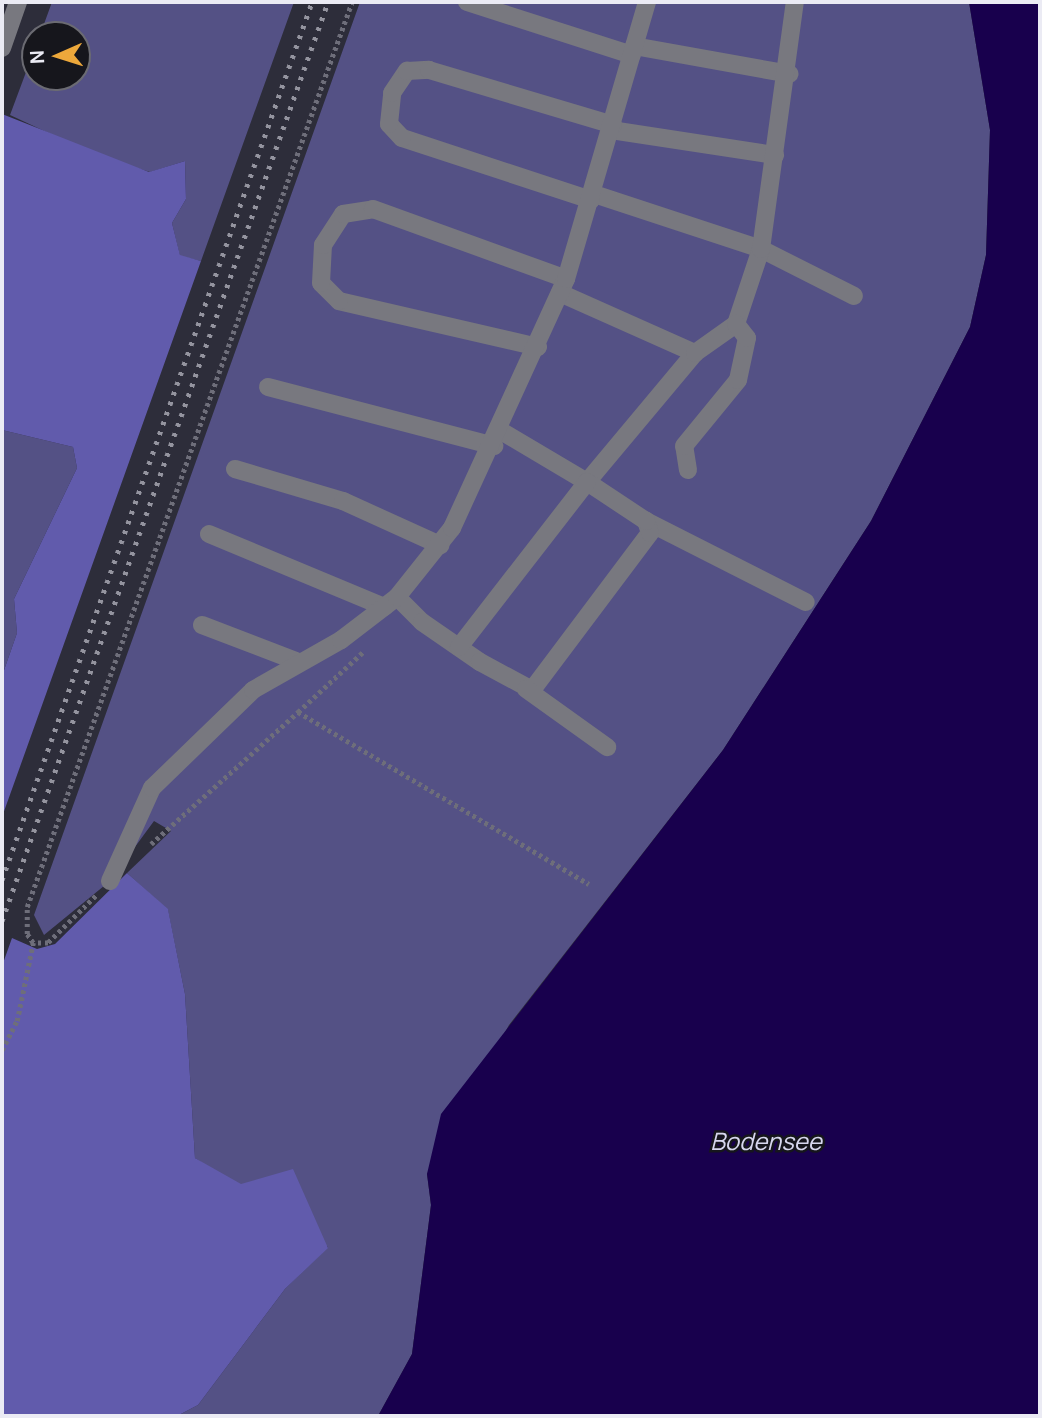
<!DOCTYPE html>
<html>
<head>
<meta charset="utf-8">
<style>
  body { margin:0 }
  #map { position:relative; width:1042px; height:1418px; overflow:hidden; background:#2d2d3a; font-family:Manrope,sans-serif }
  div>[style] { position:absolute }
  [style*='--x'] { left:calc(var(--x)*1px); top:calc(var(--y)*1px); width:calc(var(--w)*1px); rotate:calc(var(--a)*1deg) }
  .green>* { inset:0; background:#545185 }
  .forest>* { inset:0; background:#615bac }
  .water>* { inset:0; background:#18004d }
  .path>* { height:4.5px; margin-top:-2.25px; transform-origin:0; background:repeating-linear-gradient(90deg,#6e6e7a 0 3.5px,transparent 0 7px) }
  .minor>* { height:18px; margin:-9px; padding:0 9px; transform-origin:9px; border-radius:9px; background:#78787f }
  .rail>* { height:5px; margin-top:-2.5px; transform-origin:0; background:repeating-linear-gradient(90deg,#94949f 0 3.5px,transparent 0 10.5px) }
  span { translate:-50% -50%; white-space:nowrap; text-align:center; line-height:1.15; -webkit-text-stroke:5px #16161c; paint-order:stroke }
  .water-label { font-size:24px; color:#d7d7ee; font-style:italic }
  .frame { position:absolute; inset:0; border:4px solid #ebebf4; pointer-events:none }
  .north { position:absolute; left:21px; top:21px; width:70px; height:70px; box-sizing:border-box; background:#16161c; border:2px solid #6b6b72; border-radius:50%; rotate:267deg; font-size:19px; font-weight:700; line-height:28px; text-align:center; color:#ebebf4 }
  .north::after { content:''; display:block; margin:auto; width:24px; height:32px; background:#eda83b; clip-path:polygon(50% 0,100% 100%,50% 72%,0 100%) }
</style>
</head>
<body>
<div id="map">
  <div class="green">
    <div style="clip-path:polygon(52px 2px,294px 2px,201px 261px,180px 256px,172px 223px,186px 199px,185px 161px,150px 172px,98px 156px,10px 115px,35px 48px,35px 77px,77px 77px,77px 35px,40px 35px)"></div>
    <div style="clip-path:polygon(360px 2px,969px 2px,990px 130px,986px 255px,970px 327px,871px 521px,723px 750px,509px 1025px,427px 1174px,431px 1205px,412px 1354px,378px 1416px,177px 1416px,198px 1405px,285px 1289px,328px 1247px,195px 1158px,185px 994px,168px 910px,127px 873px,171px 831px,154px 821px,110px 881px,44px 935px,34px 915px)"></div>
    <div style="clip-path:polygon(2px 430px,73px 447px,77px 468px,14px 599px,17px 633px,2px 676px)"></div>
  </div>
  <div class="forest">
    <div style="clip-path:polygon(2px 114px,149px 172px,185px 161px,186px 199px,172px 223px,180px 255px,201px 261px,2px 817px,2px 676px,17px 633px,14px 599px,77px 468px,73px 447px,2px 430px)"></div>
    <div style="clip-path:polygon(127px 873px,168px 909px,185px 994px,195px 1158px,241px 1184px,293px 1169px,328px 1248px,285px 1289px,198px 1405px,177px 1416px,2px 1416px,2px 966px,12px 938px,37px 949px,55px 944px)"></div>
  </div>
  <div class="water">
    <div style="clip-path:polygon(969px 2px,1040px 2px,1040px 1416px,378px 1416px,412px 1354px,431px 1205px,427px 1174px,441px 1114px,723px 750px,871px 521px,970px 327px,986px 255px,990px 130px)"></div>
  </div>
  <div class="path">
    <div style="--x:298;--y:712;--w:90;--a:-42.7"></div>
    <div style="--x:151;--y:844;--w:198;--a:-41.9"></div>
    <div style="--x:298;--y:712;--w:338;--a:30.6"></div>
    <div style="--x:96;--y:896;--w:67;--a:135.6"></div>
    <div style="--x:48;--y:943;--w:15;--a:180"></div>
    <div style="--x:33;--y:943;--w:11;--a:-124"></div>
    <div style="--x:27;--y:934;--w:27;--a:-90"></div>
    <div style="--x:27;--y:907;--w:962;--a:-70.25"></div>
    <div style="--x:2;--y:1050;--w:33;--a:-63"></div>
    <div style="--x:17;--y:1021;--w:80;--a:-78.4"></div>
  </div>
  <div class="minor">
    <div style="--x:467;--y:2;--w:173;--a:17.8"></div>
    <div style="--x:634;--y:46;--w:158;--a:10.2"></div>
    <div style="--x:2;--y:48;--w:49;--a:-70.8"></div>
    <div style="--x:611;--y:130;--w:166;--a:8.7"></div>
    <div style="--x:594;--y:194;--w:176;--a:18.2"></div>
    <div style="--x:761;--y:249;--w:104;--a:26.8"></div>
    <div style="--x:591;--y:200;--w:199;--a:-161.8"></div>
    <div style="--x:402;--y:138;--w:19;--a:-133"></div>
    <div style="--x:389;--y:124;--w:31;--a:-84"></div>
    <div style="--x:392;--y:93;--w:27;--a:-56"></div>
    <div style="--x:407;--y:71;--w:22;--a:-3"></div>
    <div style="--x:429;--y:70;--w:192;--a:16.6"></div>
    <div style="--x:560;--y:293;--w:148;--a:24"></div>
    <div style="--x:538;--y:347;--w:204;--a:-167"></div>
    <div style="--x:339;--y:301;--w:25;--a:-135"></div>
    <div style="--x:321;--y:283;--w:38;--a:-87"></div>
    <div style="--x:323;--y:245;--w:37;--a:-57"></div>
    <div style="--x:343;--y:214;--w:30;--a:-9"></div>
    <div style="--x:373;--y:209;--w:205;--a:19.9"></div>
    <div style="--x:268;--y:387;--w:234;--a:14.6"></div>
    <div style="--x:501;--y:431;--w:100;--a:30.7"></div>
    <div style="--x:587;--y:482;--w:168;--a:-50.1"></div>
    <div style="--x:695;--y:353;--w:50;--a:-35.3"></div>
    <div style="--x:736;--y:324;--w:79;--a:-71.6"></div>
    <div style="--x:761;--y:249;--w:249;--a:-82.2"></div>
    <div style="--x:235;--y:469;--w:113;--a:16.5"></div>
    <div style="--x:343;--y:501;--w:107;--a:24.4"></div>
    <div style="--x:688;--y:470;--w:24;--a:-99"></div>
    <div style="--x:684;--y:446;--w:85;--a:-50.7"></div>
    <div style="--x:738;--y:380;--w:43;--a:-77.9"></div>
    <div style="--x:747;--y:338;--w:18;--a:-128"></div>
    <div style="--x:646;--y:521;--w:179;--a:26.9"></div>
    <div style="--x:209;--y:534;--w:190;--a:22.6"></div>
    <div style="--x:397;--y:597;--w:35;--a:45"></div>
    <div style="--x:422;--y:622;--w:70;--a:34.6"></div>
    <div style="--x:480;--y:662;--w:59;--a:28.3"></div>
    <div style="--x:532;--y:690;--w:196;--a:-53.1"></div>
    <div style="--x:650;--y:533;--w:13;--a:-108"></div>
    <div style="--x:646;--y:521;--w:71;--a:-146.5"></div>
    <div style="--x:587;--y:482;--w:209;--a:127.8"></div>
    <div style="--x:202;--y:625;--w:101;--a:21"></div>
    <div style="--x:526;--y:689;--w:100;--a:35.6"></div>
    <div style="--x:110;--y:881;--w:102;--a:-65.7"></div>
    <div style="--x:152;--y:788;--w:141;--a:-44.1"></div>
    <div style="--x:253;--y:690;--w:101;--a:-29.6"></div>
    <div style="--x:341;--y:640;--w:71;--a:-37.5"></div>
    <div style="--x:397;--y:597;--w:88;--a:-51.4"></div>
    <div style="--x:452;--y:528;--w:274;--a:-65.4"></div>
    <div style="--x:566;--y:279;--w:289;--a:-73.7"></div>
  </div>
  <div class="rail">
    <div style="--x:2;--y:880;--w:931;--a:-70.55"></div>
    <div style="--x:2;--y:921;--w:975;--a:-70.47"></div>
  </div>
  <div class="water-label">
    <span style="left:766px;top:1141px">Bodensee</span>
  </div>
  <div class="frame"></div>
  <div class="north">N</div>
</div>
</body>
</html>
